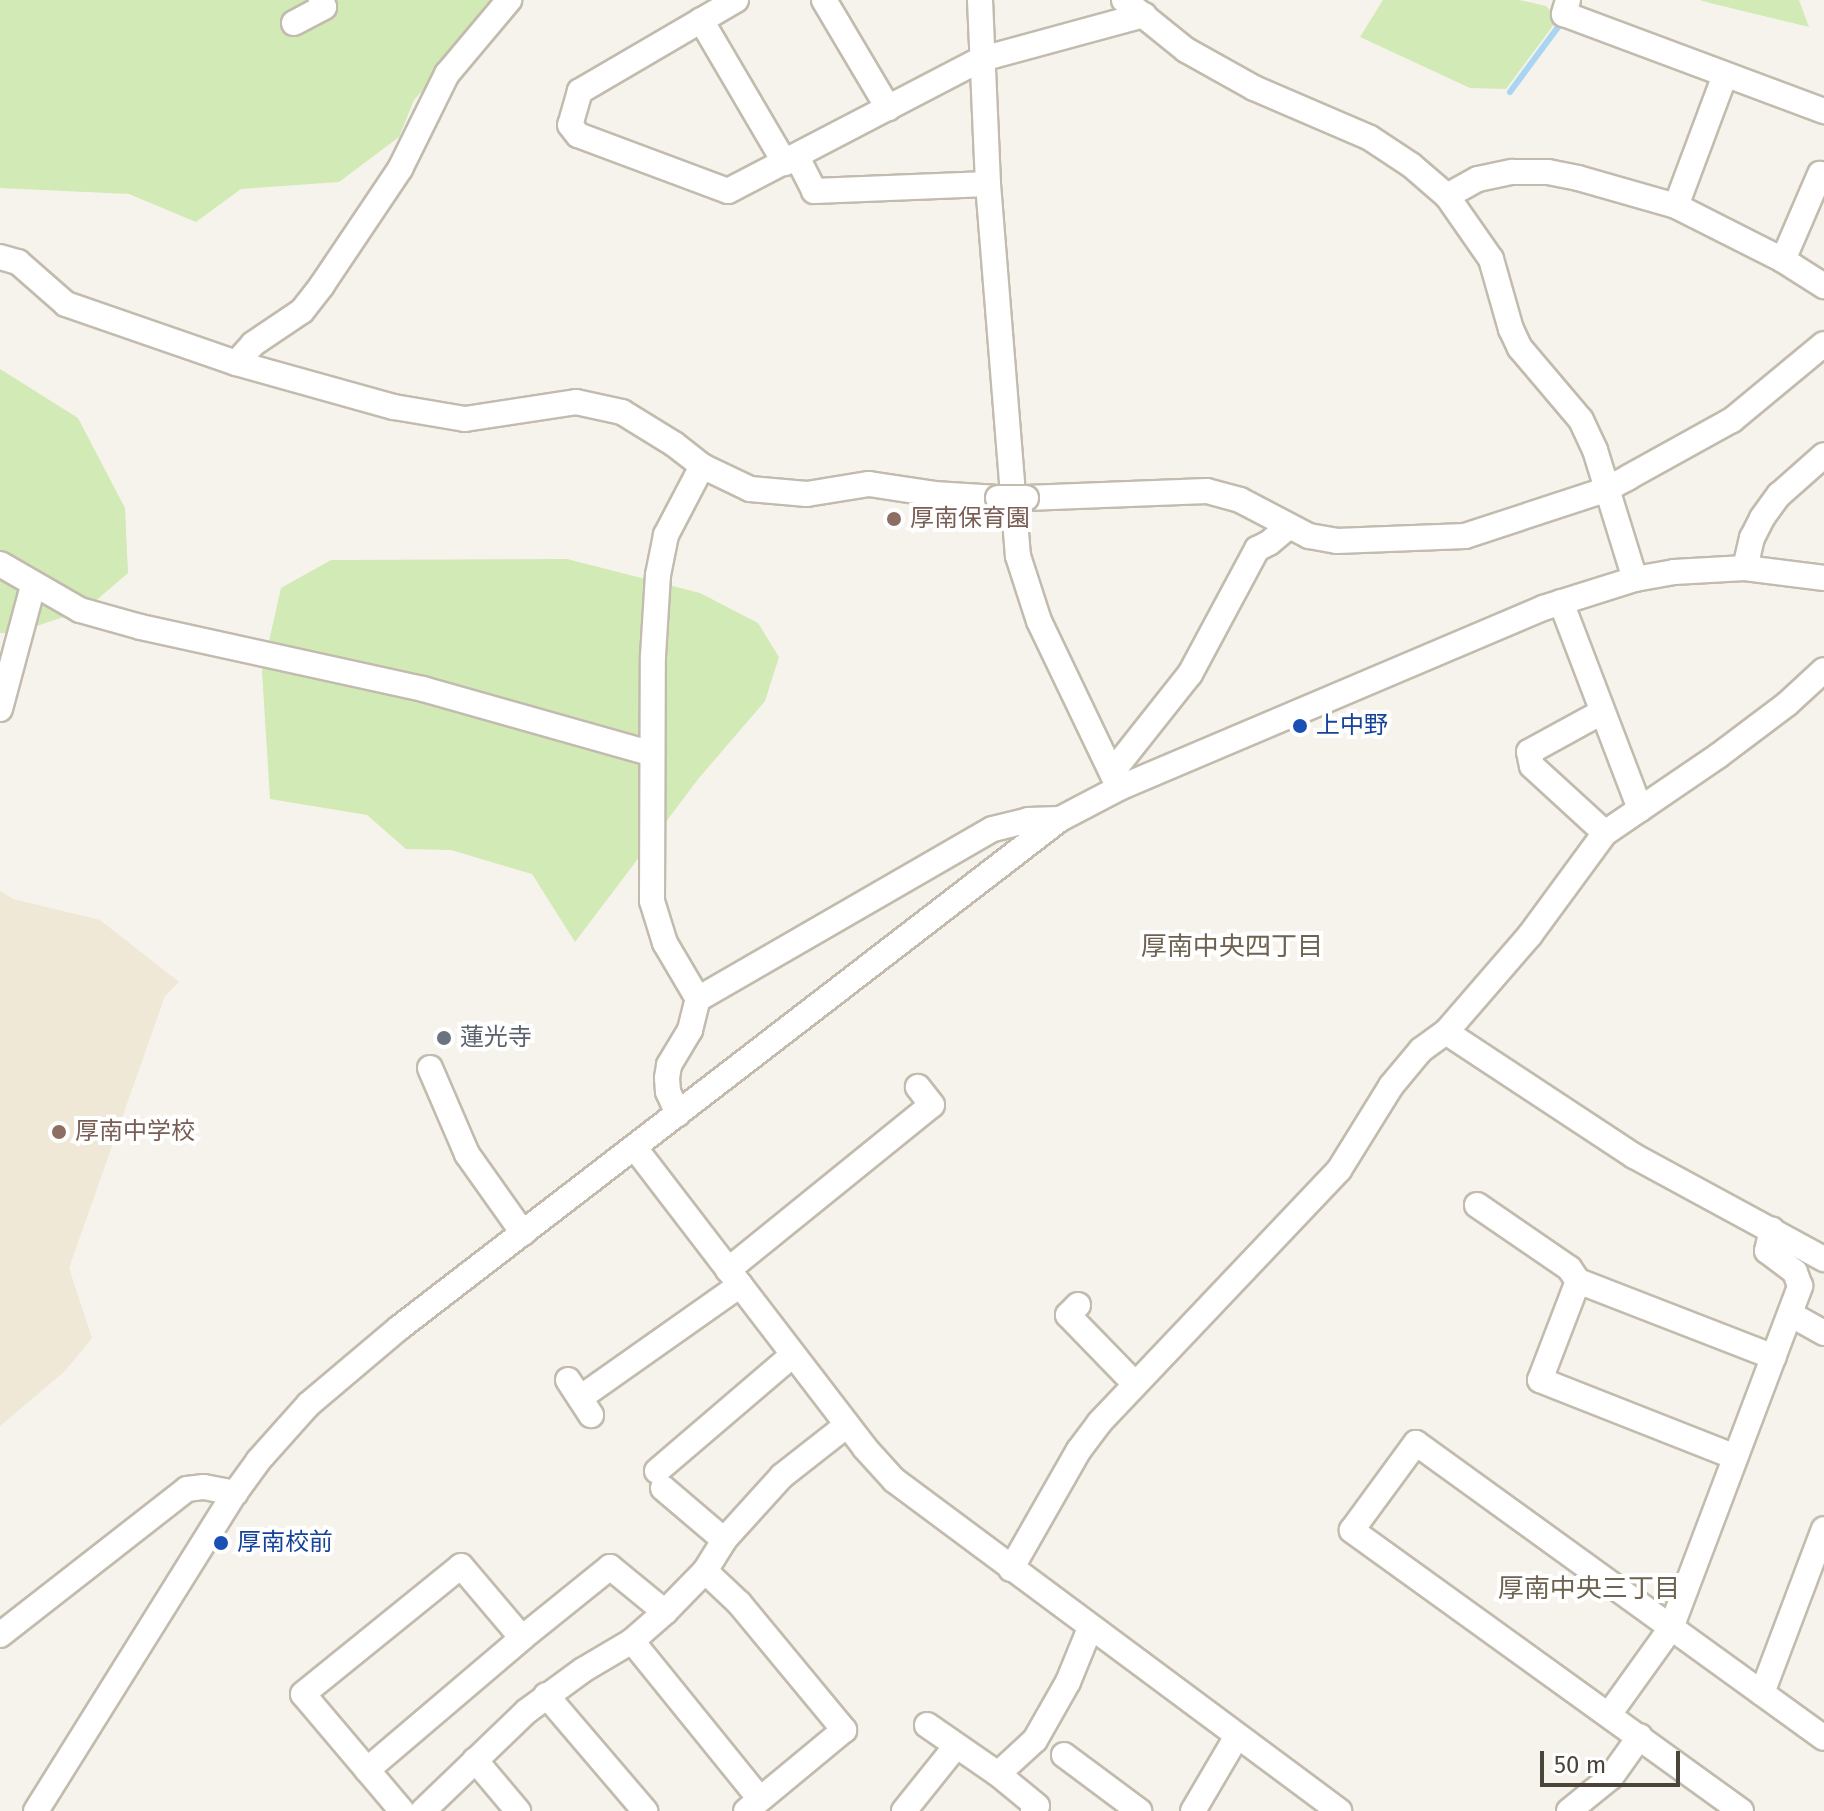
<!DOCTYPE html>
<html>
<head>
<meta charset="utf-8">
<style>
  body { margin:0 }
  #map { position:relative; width:1824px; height:1811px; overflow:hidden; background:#f6f3ec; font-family:"Fira Sans","Noto Sans JP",sans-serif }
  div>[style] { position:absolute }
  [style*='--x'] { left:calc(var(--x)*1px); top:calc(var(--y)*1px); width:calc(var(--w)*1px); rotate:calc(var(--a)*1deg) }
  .education>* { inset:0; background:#efe8d6 }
  .green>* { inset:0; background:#d2eab5 }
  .stream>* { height:6px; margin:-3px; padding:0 3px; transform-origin:3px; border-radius:3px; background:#a9d4f2 }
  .roads { filter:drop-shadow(2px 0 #c2bbae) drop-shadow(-2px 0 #c2bbae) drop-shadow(0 2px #c2bbae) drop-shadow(0 -2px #c2bbae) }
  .minor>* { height:24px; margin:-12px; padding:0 12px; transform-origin:12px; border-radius:12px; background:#fff }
  .bridges { filter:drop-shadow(2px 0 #c2bbae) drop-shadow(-2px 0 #c2bbae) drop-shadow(0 2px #c2bbae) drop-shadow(0 -2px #c2bbae) }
  .minor-bridge>* { height:24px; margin:-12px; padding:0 12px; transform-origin:12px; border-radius:12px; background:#fff }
  .dots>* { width:22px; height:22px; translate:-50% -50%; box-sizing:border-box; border:4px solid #fff; border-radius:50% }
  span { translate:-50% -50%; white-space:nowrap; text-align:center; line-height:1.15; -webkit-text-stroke:8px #fff; paint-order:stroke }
  .education-label { font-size:24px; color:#785e54 }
  .left { translate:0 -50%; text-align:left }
  .transit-label { font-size:24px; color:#164399 }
  .worship-label { font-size:24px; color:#5b616d }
  .neighbourhood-label { font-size:26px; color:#6e6250 }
  .scale { position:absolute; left:1540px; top:1751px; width:140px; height:36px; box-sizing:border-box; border:4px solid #4b4439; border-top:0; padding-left:10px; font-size:24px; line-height:28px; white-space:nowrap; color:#4b4439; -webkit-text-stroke:6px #fff; paint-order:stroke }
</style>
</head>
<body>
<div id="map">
  <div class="education">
    <div style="clip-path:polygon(0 891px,13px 899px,100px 920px,179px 982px,165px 996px,69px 1268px,92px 1338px,64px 1372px,0 1426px)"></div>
  </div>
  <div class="green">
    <div style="clip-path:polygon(0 0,504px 0,414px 100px,399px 137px,339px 182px,241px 189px,196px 222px,129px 194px,0 188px)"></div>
    <div style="clip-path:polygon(1383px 0,1519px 0,1546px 6px,1558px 19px,1506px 89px,1470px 88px,1360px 37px)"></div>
    <div style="clip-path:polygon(1700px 0,1799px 0,1809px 27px,1710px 3px)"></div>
    <div style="clip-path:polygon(0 369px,78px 418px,125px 508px,128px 573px,85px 610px,15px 633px,0 633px)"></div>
    <div style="clip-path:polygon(567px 559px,700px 593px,758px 623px,779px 657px,765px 701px,699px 778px,575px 942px,532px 874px,451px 850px,406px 849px,367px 815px,270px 799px,262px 672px,281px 588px,331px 560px)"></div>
  </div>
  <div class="stream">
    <div style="--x:1510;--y:92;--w:86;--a:-53.5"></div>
  </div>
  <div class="roads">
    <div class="minor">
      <div style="--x:736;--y:0;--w:181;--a:149.7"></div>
      <div style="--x:580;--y:91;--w:35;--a:106"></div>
      <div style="--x:570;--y:125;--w:13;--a:51"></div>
      <div style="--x:578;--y:135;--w:160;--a:20.5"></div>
      <div style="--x:728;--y:191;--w:286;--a:-27.5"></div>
      <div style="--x:982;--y:59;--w:168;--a:-15.2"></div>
      <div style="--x:824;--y:0;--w:126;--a:59.3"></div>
      <div style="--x:980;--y:0;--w:184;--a:87.5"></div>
      <div style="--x:988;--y:184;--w:373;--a:85.4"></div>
      <div style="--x:1018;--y:556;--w:68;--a:72.1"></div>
      <div style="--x:1039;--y:621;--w:185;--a:64.4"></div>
      <div style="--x:1124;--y:0;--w:80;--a:38.9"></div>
      <div style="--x:1186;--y:50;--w:78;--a:29.2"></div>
      <div style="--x:1254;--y:88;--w:126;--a:23.3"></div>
      <div style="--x:1370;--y:138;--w:49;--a:33.4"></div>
      <div style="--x:1411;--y:165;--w:48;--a:40.7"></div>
      <div style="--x:1447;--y:196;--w:77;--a:55.1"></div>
      <div style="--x:1491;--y:259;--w:73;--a:74.1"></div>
      <div style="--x:1511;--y:329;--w:21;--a:65"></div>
      <div style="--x:1520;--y:348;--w:94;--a:49.7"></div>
      <div style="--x:1581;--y:420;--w:33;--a:65"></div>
      <div style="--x:1595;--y:450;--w:135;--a:72.8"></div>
      <div style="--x:1568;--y:0;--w:15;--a:106"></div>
      <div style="--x:1564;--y:14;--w:278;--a:20.5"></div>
      <div style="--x:701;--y:20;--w:166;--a:59.6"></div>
      <div style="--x:294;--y:23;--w:34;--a:-28"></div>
      <div style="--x:324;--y:7;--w:8;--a:-113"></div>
      <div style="--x:797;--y:157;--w:38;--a:63"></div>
      <div style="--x:814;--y:191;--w:174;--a:-2.3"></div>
      <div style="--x:1447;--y:196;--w:35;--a:-29"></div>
      <div style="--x:1478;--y:179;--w:35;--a:-12"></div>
      <div style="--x:1512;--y:172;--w:36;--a:0"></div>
      <div style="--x:1548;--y:172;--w:31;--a:11"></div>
      <div style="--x:1578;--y:178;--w:102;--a:15.9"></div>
      <div style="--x:1676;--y:206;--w:120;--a:26.8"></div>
      <div style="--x:1783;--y:260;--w:49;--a:32.4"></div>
      <div style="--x:1676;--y:206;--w:140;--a:-69.5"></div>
      <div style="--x:0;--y:257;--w:19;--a:16"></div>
      <div style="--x:18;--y:262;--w:64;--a:41.2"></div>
      <div style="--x:66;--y:304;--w:180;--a:19.1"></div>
      <div style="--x:236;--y:363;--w:164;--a:15.6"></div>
      <div style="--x:394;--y:407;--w:72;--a:9.6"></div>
      <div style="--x:465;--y:419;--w:112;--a:-8.7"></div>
      <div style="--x:576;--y:402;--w:47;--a:12.3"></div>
      <div style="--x:622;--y:412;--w:61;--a:31.6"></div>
      <div style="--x:674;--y:444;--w:36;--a:38"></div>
      <div style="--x:702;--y:466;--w:53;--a:25.6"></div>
      <div style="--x:750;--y:489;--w:57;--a:5"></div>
      <div style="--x:807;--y:494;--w:63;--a:-9.2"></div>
      <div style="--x:869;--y:484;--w:66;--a:8.7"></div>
      <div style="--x:934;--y:494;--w:64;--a:3.6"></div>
      <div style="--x:1783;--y:260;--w:94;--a:-66.7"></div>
      <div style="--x:236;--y:363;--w:25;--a:-48"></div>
      <div style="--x:253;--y:344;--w:59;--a:-34"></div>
      <div style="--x:302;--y:311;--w:33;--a:-52"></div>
      <div style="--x:322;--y:285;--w:140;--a:-56.1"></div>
      <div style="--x:400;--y:169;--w:106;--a:-63.7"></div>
      <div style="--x:447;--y:74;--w:97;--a:-50"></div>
      <div style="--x:1026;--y:498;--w:181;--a:-2.2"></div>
      <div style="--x:1207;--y:491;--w:34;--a:15"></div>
      <div style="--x:1240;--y:500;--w:78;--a:27.6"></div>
      <div style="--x:1309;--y:536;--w:28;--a:10"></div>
      <div style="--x:1337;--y:541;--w:128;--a:-2.2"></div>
      <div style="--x:1465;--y:536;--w:147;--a:-18.2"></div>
      <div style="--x:1605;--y:490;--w:27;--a:-28"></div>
      <div style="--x:1629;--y:477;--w:118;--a:-29"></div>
      <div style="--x:1732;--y:420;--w:119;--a:-39.6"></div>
      <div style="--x:0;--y:564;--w:92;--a:29.9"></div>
      <div style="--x:80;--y:610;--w:63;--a:15.6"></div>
      <div style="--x:141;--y:627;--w:289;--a:12.4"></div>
      <div style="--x:423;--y:689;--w:238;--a:15.8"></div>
      <div style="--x:1745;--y:568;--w:31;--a:-77"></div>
      <div style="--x:1752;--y:538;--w:22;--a:-63"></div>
      <div style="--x:1762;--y:518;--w:29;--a:-54"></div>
      <div style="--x:1779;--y:495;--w:60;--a:-41.6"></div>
      <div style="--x:1561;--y:602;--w:222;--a:69.1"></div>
      <div style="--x:0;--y:709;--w:127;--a:-75"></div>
      <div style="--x:1602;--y:712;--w:83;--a:151.3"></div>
      <div style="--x:1529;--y:752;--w:14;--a:78"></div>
      <div style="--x:1532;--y:766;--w:99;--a:42.5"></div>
      <div style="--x:1113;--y:771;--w:124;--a:-51.6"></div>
      <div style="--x:1190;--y:674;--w:142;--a:-61.8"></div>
      <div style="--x:1257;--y:549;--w:13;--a:-27"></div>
      <div style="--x:1269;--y:543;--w:26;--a:-40"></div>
      <div style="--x:698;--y:999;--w:340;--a:-30"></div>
      <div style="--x:993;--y:829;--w:36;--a:-14"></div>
      <div style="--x:1028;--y:820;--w:32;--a:-2"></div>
      <div style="--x:1446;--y:1032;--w:225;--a:33.4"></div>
      <div style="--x:1634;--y:1156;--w:216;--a:28.5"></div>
      <div style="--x:430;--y:1068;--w:94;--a:66.7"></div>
      <div style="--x:467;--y:1154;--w:97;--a:54.7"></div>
      <div style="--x:678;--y:1114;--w:24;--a:-114"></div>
      <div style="--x:668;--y:1092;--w:14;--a:-94"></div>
      <div style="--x:667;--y:1078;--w:13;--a:-81"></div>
      <div style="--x:669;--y:1065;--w:41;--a:-59"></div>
      <div style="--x:690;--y:1030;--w:32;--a:-76"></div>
      <div style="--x:698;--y:999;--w:65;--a:-120.5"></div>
      <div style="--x:665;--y:943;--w:44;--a:-107.2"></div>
      <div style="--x:652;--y:901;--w:245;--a:-89.8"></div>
      <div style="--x:653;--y:656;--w:81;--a:-86.5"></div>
      <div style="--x:658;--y:575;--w:41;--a:-78.7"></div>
      <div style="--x:666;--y:535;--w:78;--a:-62.4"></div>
      <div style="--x:635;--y:1148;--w:378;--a:52.5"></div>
      <div style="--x:865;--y:1448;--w:43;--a:47.8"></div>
      <div style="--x:894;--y:1480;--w:555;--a:36.64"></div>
      <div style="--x:1477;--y:1205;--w:112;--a:34.4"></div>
      <div style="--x:1569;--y:1268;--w:16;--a:55"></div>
      <div style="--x:1578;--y:1281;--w:210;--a:21.2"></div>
      <div style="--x:728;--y:1270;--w:262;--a:-39"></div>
      <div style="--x:932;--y:1105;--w:23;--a:-128"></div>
      <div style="--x:1578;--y:1281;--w:106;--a:111"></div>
      <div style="--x:1540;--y:1380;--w:210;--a:21.5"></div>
      <div style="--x:1078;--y:1305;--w:14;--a:135"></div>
      <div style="--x:1068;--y:1315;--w:96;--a:45.8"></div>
      <div style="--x:1790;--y:1314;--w:39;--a:29"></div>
      <div style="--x:568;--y:1380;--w:42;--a:56.7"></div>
      <div style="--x:580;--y:1398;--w:196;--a:-35.2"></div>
      <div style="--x:657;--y:1471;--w:179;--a:-40.5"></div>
      <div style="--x:663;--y:1488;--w:80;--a:40.4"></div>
      <div style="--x:1011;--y:1569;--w:137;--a:-60.3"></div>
      <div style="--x:1079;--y:1450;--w:34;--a:-53"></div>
      <div style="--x:1099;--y:1423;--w:349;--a:-46.5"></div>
      <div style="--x:1339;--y:1170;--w:99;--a:-58.2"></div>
      <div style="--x:1391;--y:1086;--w:47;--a:-50.2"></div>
      <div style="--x:1421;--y:1050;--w:31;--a:-36"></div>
      <div style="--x:1446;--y:1032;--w:128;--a:-49.1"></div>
      <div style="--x:1530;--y:935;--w:127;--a:-53.7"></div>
      <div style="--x:1605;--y:833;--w:137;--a:-34.3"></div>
      <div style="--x:1718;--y:756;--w:86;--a:-37"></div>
      <div style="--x:1787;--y:704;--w:50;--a:-42.6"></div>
      <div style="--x:705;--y:1571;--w:47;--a:43.3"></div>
      <div style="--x:739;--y:1603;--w:165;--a:50.4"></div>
      <div style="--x:844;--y:1730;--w:127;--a:140.4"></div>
      <div style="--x:0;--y:1635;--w:237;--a:-38"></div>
      <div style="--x:187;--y:1489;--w:17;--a:-7"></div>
      <div style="--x:204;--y:1487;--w:32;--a:11"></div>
      <div style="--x:632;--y:1641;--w:203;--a:51"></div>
      <div style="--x:1762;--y:1693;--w:175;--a:-69.3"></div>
      <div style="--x:546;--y:1695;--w:153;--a:49.5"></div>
      <div style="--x:1610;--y:1713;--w:105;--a:-54.3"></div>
      <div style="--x:1671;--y:1628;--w:366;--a:-69.3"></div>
      <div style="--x:1800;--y:1286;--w:15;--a:-110"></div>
      <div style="--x:1795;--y:1272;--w:35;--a:-143"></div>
      <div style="--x:1767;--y:1251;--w:22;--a:-77"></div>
      <div style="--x:927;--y:1725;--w:86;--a:34.6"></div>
      <div style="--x:1064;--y:1755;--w:94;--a:36.7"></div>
      <div style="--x:475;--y:1760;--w:67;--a:49.9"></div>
      <div style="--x:367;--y:1770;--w:204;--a:-40.4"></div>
      <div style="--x:36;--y:1811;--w:375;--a:-58"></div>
      <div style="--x:235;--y:1493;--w:39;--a:-54"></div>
      <div style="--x:258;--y:1461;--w:76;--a:-48.2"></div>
      <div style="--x:309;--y:1404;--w:118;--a:-40.2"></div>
      <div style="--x:399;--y:1328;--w:834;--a:-37.6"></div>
      <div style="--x:1060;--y:819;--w:67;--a:-27.7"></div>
      <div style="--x:1119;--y:788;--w:461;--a:-23"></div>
      <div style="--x:1543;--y:608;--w:96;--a:-17.5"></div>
      <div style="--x:1635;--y:579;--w:40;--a:-10"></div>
      <div style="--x:1674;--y:572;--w:71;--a:-3.2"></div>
      <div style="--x:1745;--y:568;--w:80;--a:7.2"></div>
      <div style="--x:402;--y:1811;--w:153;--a:-130.2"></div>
      <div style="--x:303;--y:1694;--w:203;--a:-39"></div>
      <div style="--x:461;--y:1566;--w:94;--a:49.7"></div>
      <div style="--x:522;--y:1638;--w:113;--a:-38.9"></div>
      <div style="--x:610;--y:1567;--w:71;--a:39.3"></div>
      <div style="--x:423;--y:1811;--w:144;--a:-43.9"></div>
      <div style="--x:527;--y:1711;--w:69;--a:-36.2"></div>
      <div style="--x:583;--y:1670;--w:57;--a:-30.6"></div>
      <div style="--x:632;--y:1641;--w:44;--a:-41.3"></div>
      <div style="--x:665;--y:1612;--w:57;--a:-45.7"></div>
      <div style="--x:705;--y:1571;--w:36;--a:-58"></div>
      <div style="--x:724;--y:1540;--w:86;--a:-47.8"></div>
      <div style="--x:782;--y:1476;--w:83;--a:-38.1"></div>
      <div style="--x:904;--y:1811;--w:83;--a:-51.3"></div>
      <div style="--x:1033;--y:1811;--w:6;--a:-51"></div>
      <div style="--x:1037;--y:1806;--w:50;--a:-140.6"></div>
      <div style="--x:998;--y:1774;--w:50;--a:-42.6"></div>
      <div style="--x:1035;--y:1740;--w:67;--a:-60.4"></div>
      <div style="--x:1068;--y:1682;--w:58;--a:-67.8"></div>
      <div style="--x:1193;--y:1811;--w:87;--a:-59.6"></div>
      <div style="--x:1569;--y:1811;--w:54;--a:-39"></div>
      <div style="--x:1611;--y:1777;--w:50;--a:-54.7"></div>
      <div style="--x:1741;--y:1811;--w:480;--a:-144.2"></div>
      <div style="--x:1352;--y:1530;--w:108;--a:-53.7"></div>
      <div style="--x:1416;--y:1443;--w:503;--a:35.87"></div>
    </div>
  </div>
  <div class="bridges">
    <div class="minor-bridge">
      <div style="--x:998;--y:498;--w:28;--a:0"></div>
    </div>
  </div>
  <div class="dots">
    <div style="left:894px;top:519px;background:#8d6e63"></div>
    <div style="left:1300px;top:726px;background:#1a4fb4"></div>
    <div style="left:444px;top:1038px;background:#6b7280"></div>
    <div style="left:59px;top:1132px;background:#8d6e63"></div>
    <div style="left:221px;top:1543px;background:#1a4fb4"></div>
  </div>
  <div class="education-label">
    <span class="left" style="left:910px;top:519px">厚南保育園</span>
    <span class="left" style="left:75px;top:1132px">厚南中学校</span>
  </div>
  <div class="transit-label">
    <span class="left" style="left:1316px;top:726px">上中野</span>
    <span class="left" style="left:237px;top:1543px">厚南校前</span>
  </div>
  <div class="worship-label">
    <span class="left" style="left:460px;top:1038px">蓮光寺</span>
  </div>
  <div class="neighbourhood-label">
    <span style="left:1232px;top:947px">厚南中央四丁目</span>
    <span style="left:1589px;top:1589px">厚南中央三丁目</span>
  </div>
  <div class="scale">50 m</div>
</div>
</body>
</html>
